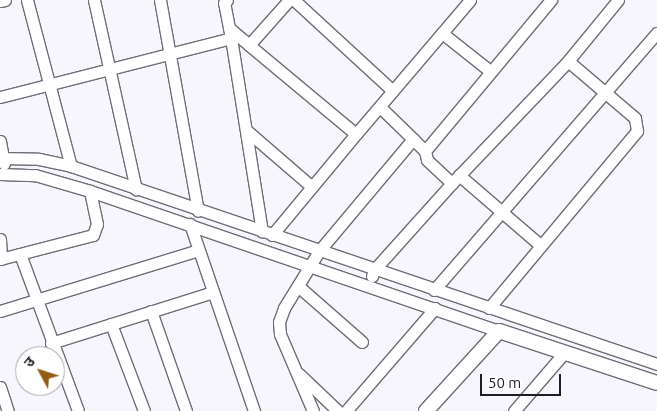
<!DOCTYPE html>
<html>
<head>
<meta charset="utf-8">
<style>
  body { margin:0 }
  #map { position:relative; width:657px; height:411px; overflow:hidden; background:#f8f6fd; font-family:Ubuntu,"Noto Sans Devanagari",sans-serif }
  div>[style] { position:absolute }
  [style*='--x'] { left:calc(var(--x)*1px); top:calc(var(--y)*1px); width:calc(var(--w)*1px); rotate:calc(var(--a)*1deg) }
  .roads { filter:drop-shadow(1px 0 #706d78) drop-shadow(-1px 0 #706d78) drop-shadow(0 1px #706d78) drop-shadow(0 -1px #706d78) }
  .minor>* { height:11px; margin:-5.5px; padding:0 5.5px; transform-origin:5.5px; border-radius:5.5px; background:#fff }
  .tertiary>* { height:14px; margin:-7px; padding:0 7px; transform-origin:7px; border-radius:7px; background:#fff }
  span { translate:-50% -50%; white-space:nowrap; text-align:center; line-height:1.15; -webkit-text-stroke:5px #fff; paint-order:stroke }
  .north { position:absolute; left:15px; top:346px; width:50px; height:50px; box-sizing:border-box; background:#fff; border:1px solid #a5a5a7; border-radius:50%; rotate:310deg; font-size:14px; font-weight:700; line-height:20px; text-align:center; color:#1f1d22 }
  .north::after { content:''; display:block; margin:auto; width:18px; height:22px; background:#945d15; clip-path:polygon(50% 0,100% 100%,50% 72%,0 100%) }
  .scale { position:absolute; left:480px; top:374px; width:81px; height:22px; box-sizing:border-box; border:2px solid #1f1d22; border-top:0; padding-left:6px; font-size:15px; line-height:18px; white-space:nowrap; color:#1f1d22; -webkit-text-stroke:4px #fff; paint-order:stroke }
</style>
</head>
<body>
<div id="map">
  <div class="roads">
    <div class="minor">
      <div style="--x:27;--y:0;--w:172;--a:75.2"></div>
      <div style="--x:94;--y:0;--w:194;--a:77.5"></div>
      <div style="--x:160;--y:0;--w:214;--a:79.8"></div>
      <div style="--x:294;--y:0;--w:134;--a:42.6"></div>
      <div style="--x:0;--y:1;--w:5;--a:-11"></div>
      <div style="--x:229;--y:28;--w:26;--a:40"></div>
      <div style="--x:249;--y:45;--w:60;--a:-48.4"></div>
      <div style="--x:442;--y:33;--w:61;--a:38.4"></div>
      <div style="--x:231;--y:38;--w:196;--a:80.9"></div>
      <div style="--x:249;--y:45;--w:139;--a:39.8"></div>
      <div style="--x:356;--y:134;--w:176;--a:-49.6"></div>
      <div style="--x:0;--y:97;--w:238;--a:-14.3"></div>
      <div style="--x:231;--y:38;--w:36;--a:-101"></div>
      <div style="--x:224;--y:3;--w:4;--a:-45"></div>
      <div style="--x:380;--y:107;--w:46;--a:44.1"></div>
      <div style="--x:246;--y:130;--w:87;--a:40.8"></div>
      <div style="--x:0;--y:141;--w:23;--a:80"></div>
      <div style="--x:425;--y:151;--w:9;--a:77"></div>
      <div style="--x:427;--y:160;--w:34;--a:43"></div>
      <div style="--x:0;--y:158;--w:39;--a:1"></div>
      <div style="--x:39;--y:159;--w:33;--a:12"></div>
      <div style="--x:71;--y:166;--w:619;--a:18.67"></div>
      <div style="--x:0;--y:174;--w:35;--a:2"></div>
      <div style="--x:35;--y:175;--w:57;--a:16.2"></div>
      <div style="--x:90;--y:191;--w:432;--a:18.9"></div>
      <div style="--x:459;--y:175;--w:106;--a:40.8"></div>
      <div style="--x:190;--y:224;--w:198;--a:71.1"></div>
      <div style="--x:272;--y:235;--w:131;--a:-50.3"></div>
      <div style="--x:0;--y:239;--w:20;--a:87"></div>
      <div style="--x:20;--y:254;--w:167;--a:69.7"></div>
      <div style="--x:0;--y:259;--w:96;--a:-14.5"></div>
      <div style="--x:93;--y:235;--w:12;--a:-70"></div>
      <div style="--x:97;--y:224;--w:34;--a:-102"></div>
      <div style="--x:372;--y:276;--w:6;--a:-72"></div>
      <div style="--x:374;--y:270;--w:117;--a:-48.1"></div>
      <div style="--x:452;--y:183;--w:168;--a:-46.4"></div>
      <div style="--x:568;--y:61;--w:79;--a:-50.7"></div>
      <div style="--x:298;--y:286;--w:85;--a:41.2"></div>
      <div style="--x:434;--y:290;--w:340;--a:-49.1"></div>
      <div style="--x:489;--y:308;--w:231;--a:-50.1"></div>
      <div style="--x:637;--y:131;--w:13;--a:-99"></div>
      <div style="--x:635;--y:118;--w:88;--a:-139.6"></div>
      <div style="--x:0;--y:311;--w:207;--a:-17.1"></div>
      <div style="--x:151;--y:311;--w:106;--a:70.7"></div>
      <div style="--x:111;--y:324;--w:93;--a:69.2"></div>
      <div style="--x:51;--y:343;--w:170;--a:-17.5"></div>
      <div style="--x:299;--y:374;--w:54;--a:43.5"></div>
      <div style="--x:0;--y:387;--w:25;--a:72"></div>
      <div style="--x:313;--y:411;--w:84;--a:-113.2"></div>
      <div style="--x:280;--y:334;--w:12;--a:-95"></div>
      <div style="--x:279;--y:322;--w:15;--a:-70"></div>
      <div style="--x:284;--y:308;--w:67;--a:-58.4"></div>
      <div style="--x:319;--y:251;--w:146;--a:-50"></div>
      <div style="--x:413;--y:139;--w:17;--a:45"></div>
      <div style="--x:425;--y:151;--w:197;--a:-50.2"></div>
      <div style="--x:346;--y:411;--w:136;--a:-49.2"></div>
      <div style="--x:514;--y:411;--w:77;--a:-49.2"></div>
    </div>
    <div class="tertiary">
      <div style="--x:426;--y:411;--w:108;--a:-47.6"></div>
      <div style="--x:499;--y:331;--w:166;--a:18.2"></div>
    </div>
  </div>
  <div class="north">उ</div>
  <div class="scale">50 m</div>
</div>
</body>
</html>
